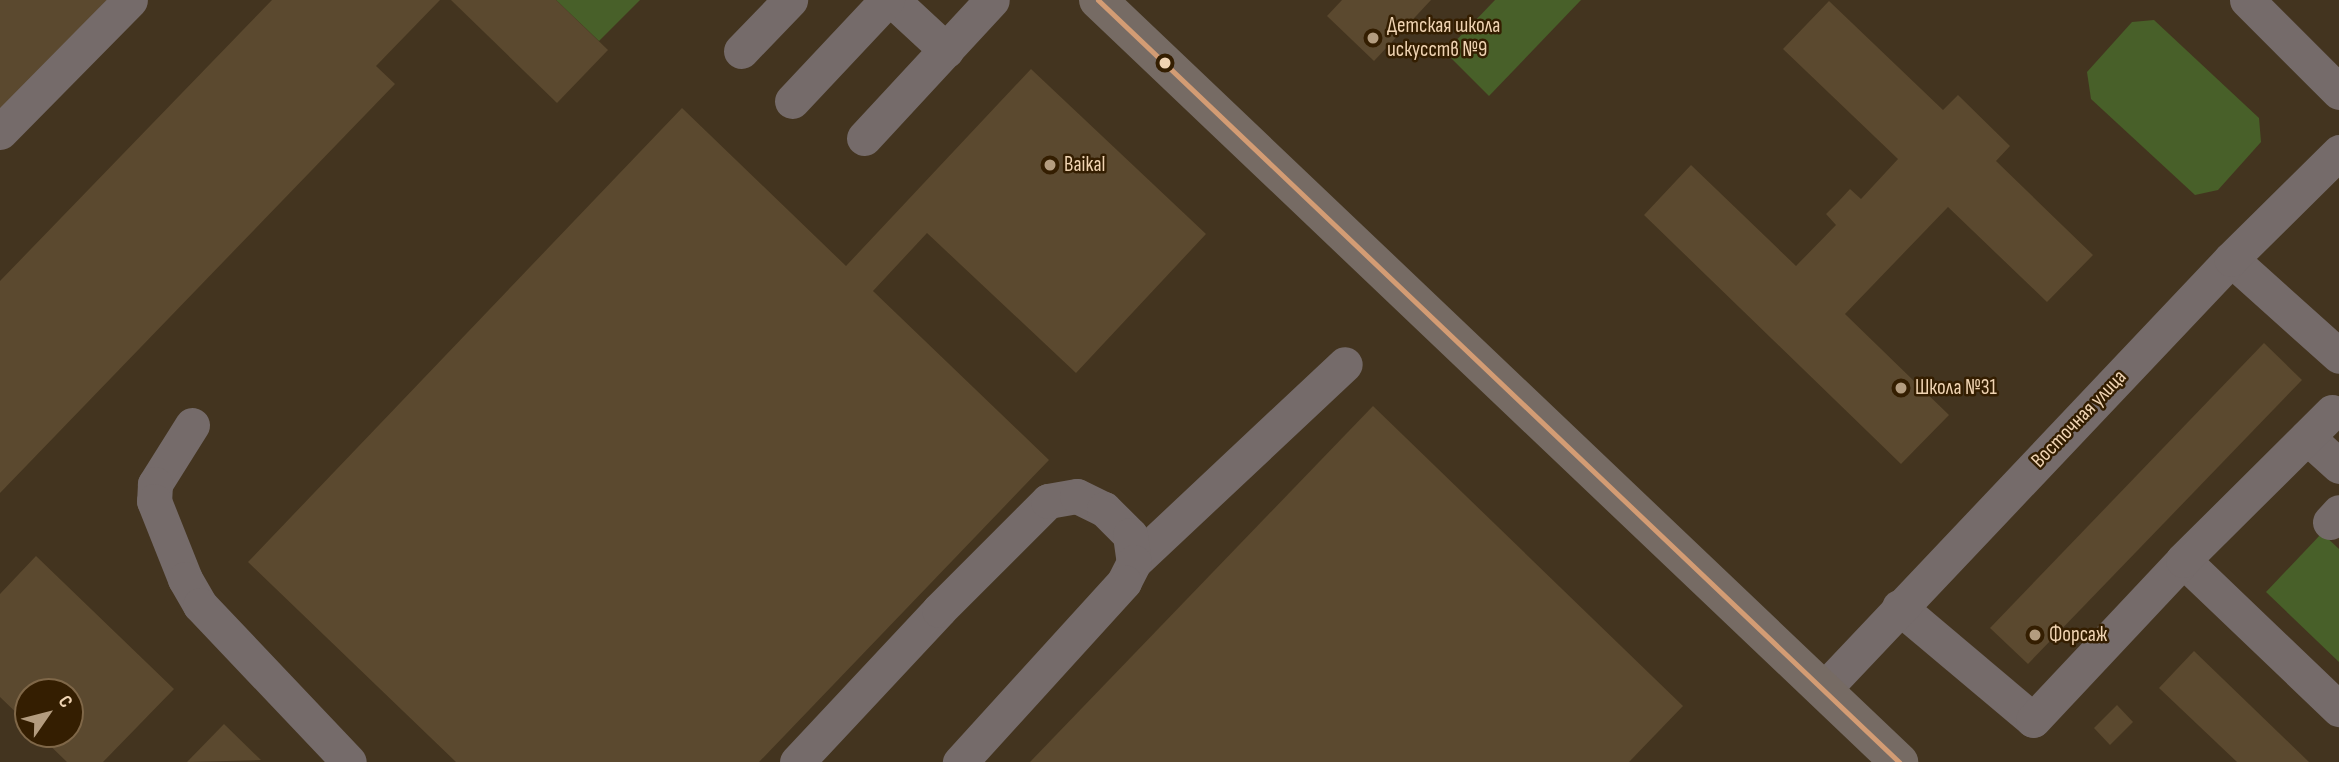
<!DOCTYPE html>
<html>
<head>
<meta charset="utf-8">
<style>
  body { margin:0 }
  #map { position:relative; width:2339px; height:762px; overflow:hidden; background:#43341f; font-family:"Sofia Sans Condensed",sans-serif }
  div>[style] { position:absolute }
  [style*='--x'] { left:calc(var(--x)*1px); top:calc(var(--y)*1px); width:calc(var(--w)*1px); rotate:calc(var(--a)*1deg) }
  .green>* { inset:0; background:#486029 }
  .building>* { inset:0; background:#5b492f }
  .minor>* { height:35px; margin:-17.5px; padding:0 17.5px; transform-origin:17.5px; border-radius:17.5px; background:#756b6a }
  .major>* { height:38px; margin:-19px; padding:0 19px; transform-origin:19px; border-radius:19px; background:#766b64 }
  .bus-1>* { height:5px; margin:-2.5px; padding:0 2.5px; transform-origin:2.5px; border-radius:2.5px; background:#d39c74 }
  .dots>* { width:19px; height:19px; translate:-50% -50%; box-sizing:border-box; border:4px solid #341e01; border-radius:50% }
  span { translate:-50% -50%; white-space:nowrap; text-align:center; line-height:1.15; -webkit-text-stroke:5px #341e01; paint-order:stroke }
  .poi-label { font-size:21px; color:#f0d4b3 }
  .left { translate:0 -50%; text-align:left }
  .street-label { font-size:21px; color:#f0d4b3 }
  .north { position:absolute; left:14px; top:678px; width:70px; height:70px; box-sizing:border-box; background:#341e01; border:2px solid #7f6748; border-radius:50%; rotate:55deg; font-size:19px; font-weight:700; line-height:28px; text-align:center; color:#f0d4b3 }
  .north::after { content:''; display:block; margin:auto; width:24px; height:32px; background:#b39c7f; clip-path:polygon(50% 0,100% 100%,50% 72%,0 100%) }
</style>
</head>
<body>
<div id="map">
  <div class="green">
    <div style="clip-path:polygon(556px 0,640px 0,599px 41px)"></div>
    <div style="clip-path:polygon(1495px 0,1581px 0,1489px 96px,1445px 52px)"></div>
    <div style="clip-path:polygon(2154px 20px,2259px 118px,2261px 142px,2218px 190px,2195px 195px,2091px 99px,2087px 72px,2132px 22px)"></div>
    <div style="clip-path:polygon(2322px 533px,2339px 549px,2339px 662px,2266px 592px)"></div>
  </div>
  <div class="building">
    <div style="clip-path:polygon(0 0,107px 0,0 114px)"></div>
    <div style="clip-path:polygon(272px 0,440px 0,376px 66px,395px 84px,0 493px,0 281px)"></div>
    <div style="clip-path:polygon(451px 0,556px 0,608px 50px,557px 103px)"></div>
    <div style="clip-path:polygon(1342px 0,1431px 0,1374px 61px,1327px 16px)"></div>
    <div style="clip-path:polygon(1829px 1px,1943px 110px,1958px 95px,2010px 146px,1996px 161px,2093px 255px,2047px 302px,1948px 207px,1845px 314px,1949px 415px,1901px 464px,1644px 215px,1691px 165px,1796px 266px,1836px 225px,1826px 214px,1838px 202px,1850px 189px,1861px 199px,1898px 159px,1783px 49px)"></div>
    <div style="clip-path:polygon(1031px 69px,1206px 234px,1076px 373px,927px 233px,873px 291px,1049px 460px,759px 762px,456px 762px,248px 562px,682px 108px,846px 266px)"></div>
    <div style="clip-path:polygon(2264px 343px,2302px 380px,2028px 664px,1990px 628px)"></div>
    <div style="clip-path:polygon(1373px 406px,1683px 706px,1629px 762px,1030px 762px)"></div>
    <div style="clip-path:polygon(36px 556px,174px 689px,103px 762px,67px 762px,38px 734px,70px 734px,70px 692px,28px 692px,28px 724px,0 697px,0 594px)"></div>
    <div style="clip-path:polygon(2194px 651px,2309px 762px,2237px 762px,2159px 688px)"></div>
    <div style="clip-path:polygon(2117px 705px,2133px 722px,2110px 745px,2094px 728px)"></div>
    <div style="clip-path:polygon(224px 724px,261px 760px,187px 762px)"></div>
  </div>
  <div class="minor">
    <div style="--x:892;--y:0;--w:74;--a:42.8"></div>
    <div style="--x:2247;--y:0;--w:130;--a:45"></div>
    <div style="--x:741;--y:51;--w:71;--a:-46.1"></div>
    <div style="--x:792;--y:101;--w:139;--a:-46.8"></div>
    <div style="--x:0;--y:132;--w:185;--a:-45.4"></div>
    <div style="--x:864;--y:138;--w:188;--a:-47.2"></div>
    <div style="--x:2231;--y:259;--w:145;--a:41.9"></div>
    <div style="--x:192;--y:425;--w:70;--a:122.1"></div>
    <div style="--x:155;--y:484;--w:17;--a:93"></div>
    <div style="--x:154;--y:501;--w:84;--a:68.3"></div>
    <div style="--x:185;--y:579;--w:30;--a:60"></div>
    <div style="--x:200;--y:605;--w:216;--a:46.5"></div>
    <div style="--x:2307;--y:437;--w:43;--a:42.2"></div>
    <div style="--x:2330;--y:522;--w:13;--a:-48"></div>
    <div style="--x:2183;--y:560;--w:216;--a:43.7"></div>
    <div style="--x:1134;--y:562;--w:289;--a:-43.2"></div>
    <div style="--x:1899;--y:607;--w:175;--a:40.1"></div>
    <div style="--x:2033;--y:720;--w:219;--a:-46.8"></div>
    <div style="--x:2183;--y:560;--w:210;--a:-44.8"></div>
    <div style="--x:1823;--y:690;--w:593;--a:-46.57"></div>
    <div style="--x:2231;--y:259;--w:152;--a:-44.7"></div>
    <div style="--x:797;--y:762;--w:208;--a:-46.9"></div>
    <div style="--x:939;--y:610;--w:154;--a:-45"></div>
    <div style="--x:1048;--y:501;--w:29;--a:-10"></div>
    <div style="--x:1077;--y:496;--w:30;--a:26"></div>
    <div style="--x:1104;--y:509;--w:37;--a:45"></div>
    <div style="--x:1130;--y:535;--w:27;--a:82"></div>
    <div style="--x:1134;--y:562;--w:22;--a:117"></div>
    <div style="--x:1124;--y:582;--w:244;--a:132.3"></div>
  </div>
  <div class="major">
    <div style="--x:1098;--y:0;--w:1106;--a:43.57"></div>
  </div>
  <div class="bus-1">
    <div style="--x:1098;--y:0;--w:1106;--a:43.57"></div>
  </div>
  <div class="dots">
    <div style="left:1373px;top:38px;background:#b39c7f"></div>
    <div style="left:1165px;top:63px;background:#f0d4b3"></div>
    <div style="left:1050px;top:165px;background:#b39c7f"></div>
    <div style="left:1901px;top:388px;background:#b39c7f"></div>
    <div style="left:2035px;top:635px;background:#b39c7f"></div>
  </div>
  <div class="poi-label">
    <span class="left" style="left:1387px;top:38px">Детская школа<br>искусств №9</span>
    <span class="left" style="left:1064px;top:165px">Baikal</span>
    <span class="left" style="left:1915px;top:388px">Школа №31</span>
    <span class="left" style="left:2049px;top:635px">Форсаж</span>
  </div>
  <div class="street-label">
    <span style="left:2079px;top:419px;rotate:-46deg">Восточная улица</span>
  </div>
  <div class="north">С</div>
</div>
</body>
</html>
